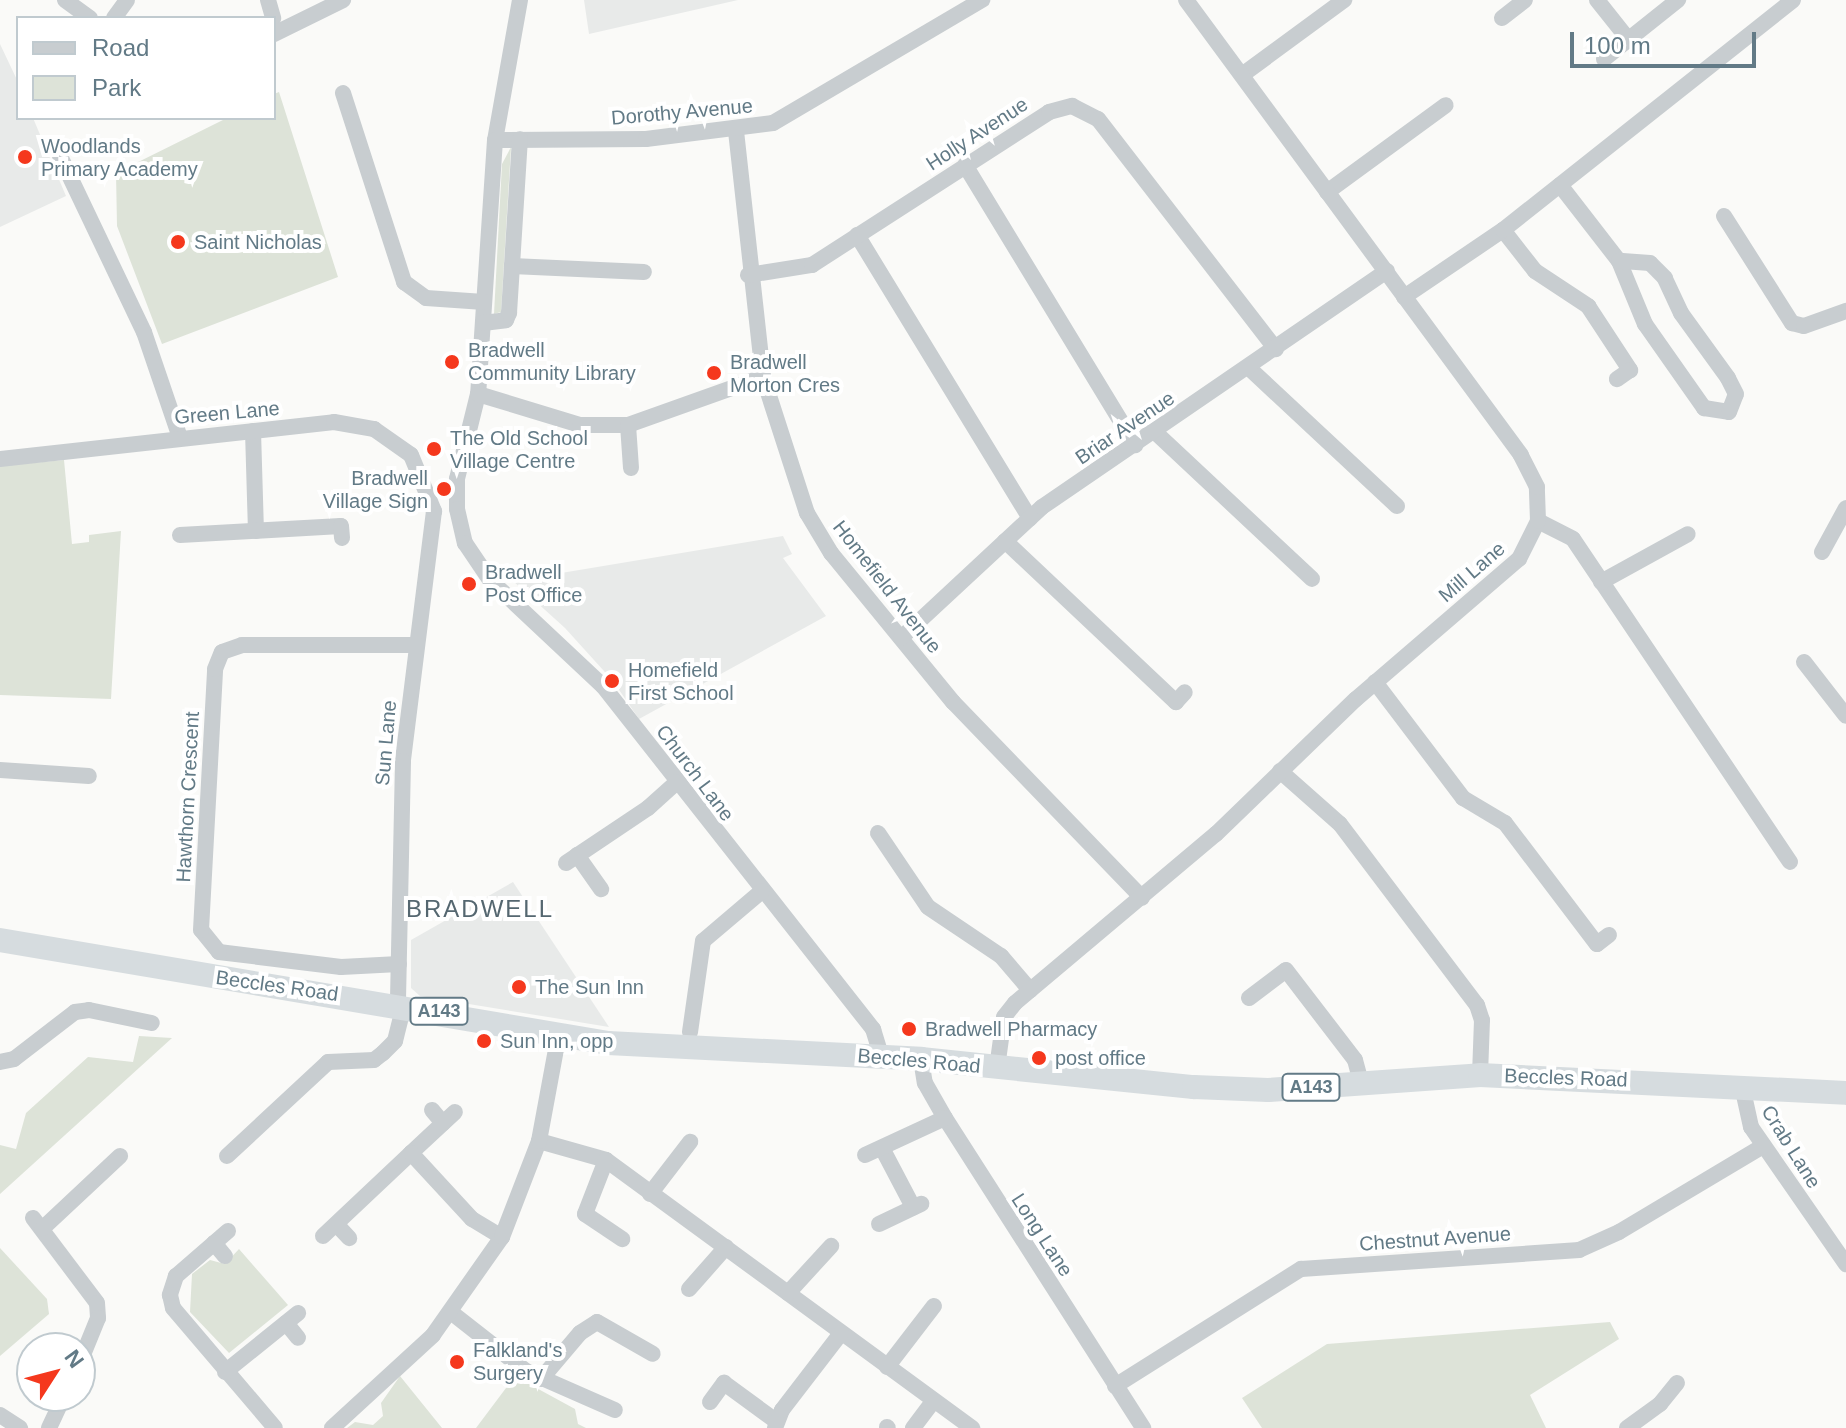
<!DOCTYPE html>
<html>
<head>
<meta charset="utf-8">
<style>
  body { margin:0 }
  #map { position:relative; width:1846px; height:1428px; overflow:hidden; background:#fafaf8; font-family:Arial,sans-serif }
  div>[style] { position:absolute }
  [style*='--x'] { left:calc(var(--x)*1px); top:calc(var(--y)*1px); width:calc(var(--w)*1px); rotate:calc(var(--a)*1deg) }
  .built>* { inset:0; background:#e8eae9 }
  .green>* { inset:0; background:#dde3d8 }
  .minor>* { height:16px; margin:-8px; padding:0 8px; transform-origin:8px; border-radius:8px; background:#c8cdd0 }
  .highway>* { height:24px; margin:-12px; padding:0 12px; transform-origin:12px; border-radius:12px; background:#d6dcdf }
  .dots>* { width:22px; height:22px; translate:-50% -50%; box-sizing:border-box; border:4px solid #fff; border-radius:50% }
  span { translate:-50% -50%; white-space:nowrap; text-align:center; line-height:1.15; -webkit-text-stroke:8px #fff; paint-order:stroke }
  .shield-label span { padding:2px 6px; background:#fff; border:2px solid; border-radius:6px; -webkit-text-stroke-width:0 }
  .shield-label { font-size:18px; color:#627a86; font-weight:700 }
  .street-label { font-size:20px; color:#627a86 }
  .poi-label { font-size:20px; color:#627a86 }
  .left { translate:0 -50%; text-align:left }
  .right { translate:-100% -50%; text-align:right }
  .quarter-label { font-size:24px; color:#556770; letter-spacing:2px }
  .legend { position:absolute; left:16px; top:16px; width:260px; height:104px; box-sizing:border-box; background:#fff; border:2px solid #c0cacf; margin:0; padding:10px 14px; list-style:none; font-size:24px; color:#627a86 }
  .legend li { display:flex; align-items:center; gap:16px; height:40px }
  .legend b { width:40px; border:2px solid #c0cacf }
  .north { position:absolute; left:16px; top:1332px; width:80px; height:80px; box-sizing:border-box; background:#fff; border:2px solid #c0cacf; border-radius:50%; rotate:54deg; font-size:22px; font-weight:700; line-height:32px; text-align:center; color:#627a86 }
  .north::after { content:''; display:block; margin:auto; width:28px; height:36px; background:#f5381d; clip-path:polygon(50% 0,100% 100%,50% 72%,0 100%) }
  .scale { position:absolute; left:1570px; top:32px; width:186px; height:36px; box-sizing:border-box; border:4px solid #627a86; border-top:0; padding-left:10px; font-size:24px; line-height:28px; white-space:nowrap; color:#627a86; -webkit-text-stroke:6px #fff; paint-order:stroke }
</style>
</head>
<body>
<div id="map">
  <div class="built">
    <div style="clip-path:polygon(584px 0,738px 0,589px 34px)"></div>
    <div style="clip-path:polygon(0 44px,18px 82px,18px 118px,33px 118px,66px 196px,0 227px)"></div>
    <div style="clip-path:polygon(783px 536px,792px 554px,783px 558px,826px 616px,639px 719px,613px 681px,565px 628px,513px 581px)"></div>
    <div style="clip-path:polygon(513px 882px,609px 1027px,420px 996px,411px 988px,411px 940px)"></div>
  </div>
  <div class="green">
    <div style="clip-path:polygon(279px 92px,338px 277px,162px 344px,117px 226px,116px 173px,227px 118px,274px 118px,274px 94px)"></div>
    <div style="clip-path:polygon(511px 147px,501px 312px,494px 314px,502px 164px)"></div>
    <div style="clip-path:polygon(64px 460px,72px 544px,89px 542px,89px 535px,121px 531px,111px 699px,0 695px,0 466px)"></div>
    <div style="clip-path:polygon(139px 1036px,172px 1038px,0 1194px,0 1145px,16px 1149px,26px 1113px,88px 1057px,133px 1062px)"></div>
    <div style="clip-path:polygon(0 1248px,47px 1299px,49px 1314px,0 1356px)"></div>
    <div style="clip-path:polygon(239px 1249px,288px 1305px,229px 1353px,190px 1312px,192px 1274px,210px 1260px,225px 1264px)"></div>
    <div style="clip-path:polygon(1610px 1322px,1619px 1339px,1530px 1395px,1546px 1428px,1262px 1428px,1242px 1398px,1327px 1344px)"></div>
    <div style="clip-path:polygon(507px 1372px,575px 1409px,578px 1424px,586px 1428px,476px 1428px,509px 1384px,502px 1379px)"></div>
    <div style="clip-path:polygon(400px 1376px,442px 1428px,347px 1428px,355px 1422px,373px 1425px,383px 1416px,381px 1403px)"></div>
  </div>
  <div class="minor">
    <div style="--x:65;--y:0;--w:31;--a:36"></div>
    <div style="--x:268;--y:0;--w:19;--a:74"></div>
    <div style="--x:520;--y:0;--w:142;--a:100.1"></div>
    <div style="--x:495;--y:140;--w:255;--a:93.8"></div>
    <div style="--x:478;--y:394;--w:88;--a:103.9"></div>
    <div style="--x:457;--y:479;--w:30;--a:90"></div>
    <div style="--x:457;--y:509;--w:35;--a:77"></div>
    <div style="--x:465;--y:543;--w:45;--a:56"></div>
    <div style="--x:490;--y:580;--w:155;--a:43.2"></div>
    <div style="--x:603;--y:686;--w:437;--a:51.8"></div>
    <div style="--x:873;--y:1029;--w:28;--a:73"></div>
    <div style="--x:1597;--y:0;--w:50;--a:51.5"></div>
    <div style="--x:114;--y:18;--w:22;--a:-54"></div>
    <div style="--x:1502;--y:18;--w:29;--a:-38"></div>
    <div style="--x:274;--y:34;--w:77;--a:-26.2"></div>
    <div style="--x:1604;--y:59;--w:95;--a:-38.6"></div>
    <div style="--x:1242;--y:75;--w:127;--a:-36.3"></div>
    <div style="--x:343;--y:93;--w:199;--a:72.1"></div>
    <div style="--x:404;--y:282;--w:27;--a:36"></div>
    <div style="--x:426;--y:298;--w:58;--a:3.9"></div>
    <div style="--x:736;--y:131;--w:247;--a:83.7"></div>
    <div style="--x:763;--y:377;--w:143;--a:72.1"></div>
    <div style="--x:807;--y:513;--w:47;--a:59"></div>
    <div style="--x:831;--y:553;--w:193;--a:50.7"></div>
    <div style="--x:953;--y:702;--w:272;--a:46"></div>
    <div style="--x:495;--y:140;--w:151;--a:-0.4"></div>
    <div style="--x:646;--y:139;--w:128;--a:-7.2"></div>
    <div style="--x:773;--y:123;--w:243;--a:-30.5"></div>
    <div style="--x:60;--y:156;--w:195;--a:64.5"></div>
    <div style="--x:144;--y:332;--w:112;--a:71.2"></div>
    <div style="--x:965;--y:165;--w:328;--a:58.7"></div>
    <div style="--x:1560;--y:185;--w:96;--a:52.2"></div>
    <div style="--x:1619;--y:261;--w:68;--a:67.6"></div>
    <div style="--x:1645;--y:324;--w:103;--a:54.9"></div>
    <div style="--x:1704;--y:408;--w:25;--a:9"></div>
    <div style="--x:1729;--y:412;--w:19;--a:-69"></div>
    <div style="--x:1736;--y:394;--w:18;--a:-117"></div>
    <div style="--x:1728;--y:378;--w:80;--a:-125.9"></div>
    <div style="--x:1681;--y:313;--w:38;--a:-115"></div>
    <div style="--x:1665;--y:278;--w:21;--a:-135"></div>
    <div style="--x:1650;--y:263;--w:31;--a:-176"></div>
    <div style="--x:1327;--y:192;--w:147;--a:-36.2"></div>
    <div style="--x:1724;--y:216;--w:127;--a:57.6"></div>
    <div style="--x:1792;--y:323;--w:12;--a:14"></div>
    <div style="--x:1804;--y:326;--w:45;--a:-19.7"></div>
    <div style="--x:1503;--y:230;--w:52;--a:52"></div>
    <div style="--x:1535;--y:271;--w:64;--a:33.4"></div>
    <div style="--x:1588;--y:306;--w:77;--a:56.7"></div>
    <div style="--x:1630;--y:370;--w:16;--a:145"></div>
    <div style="--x:857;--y:235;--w:332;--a:58.6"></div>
    <div style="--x:512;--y:266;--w:132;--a:2.6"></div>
    <div style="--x:748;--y:275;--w:65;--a:-8.9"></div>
    <div style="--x:812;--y:265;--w:282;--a:-32.8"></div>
    <div style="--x:1049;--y:112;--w:24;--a:-15"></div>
    <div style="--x:1072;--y:106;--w:29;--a:27"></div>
    <div style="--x:1098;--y:119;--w:291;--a:52.3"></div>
    <div style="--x:1404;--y:297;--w:120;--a:-34.1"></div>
    <div style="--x:1503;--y:230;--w:370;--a:-38.4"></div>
    <div style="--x:483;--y:323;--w:23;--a:-7"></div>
    <div style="--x:506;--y:320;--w:8;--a:-67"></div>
    <div style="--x:509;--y:313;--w:174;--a:-86.4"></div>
    <div style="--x:1250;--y:369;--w:201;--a:43"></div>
    <div style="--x:478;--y:394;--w:107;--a:16.9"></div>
    <div style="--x:580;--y:425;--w:48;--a:0"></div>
    <div style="--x:628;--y:425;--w:143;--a:-19.6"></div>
    <div style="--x:628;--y:425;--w:43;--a:86"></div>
    <div style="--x:253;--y:431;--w:100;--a:88.3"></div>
    <div style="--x:1155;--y:432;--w:215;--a:43.1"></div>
    <div style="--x:0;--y:459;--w:336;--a:-6.3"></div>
    <div style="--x:334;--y:422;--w:41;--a:9.9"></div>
    <div style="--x:374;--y:429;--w:45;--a:35.1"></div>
    <div style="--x:411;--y:455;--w:61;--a:67.7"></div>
    <div style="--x:434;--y:511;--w:252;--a:97.1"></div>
    <div style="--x:403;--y:761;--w:243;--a:91.2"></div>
    <div style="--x:1538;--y:521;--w:39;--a:27"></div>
    <div style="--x:1573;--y:539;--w:389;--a:56.1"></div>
    <div style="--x:180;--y:535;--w:161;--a:-3.2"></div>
    <div style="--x:341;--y:526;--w:12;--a:85"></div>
    <div style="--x:1005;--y:541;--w:235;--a:43.3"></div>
    <div style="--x:1176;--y:702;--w:13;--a:-48"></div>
    <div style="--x:1822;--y:552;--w:50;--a:-61.4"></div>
    <div style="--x:1601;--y:582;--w:99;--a:-28.9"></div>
    <div style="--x:901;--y:638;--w:192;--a:-42.9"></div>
    <div style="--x:1042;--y:507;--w:418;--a:-34.4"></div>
    <div style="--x:1804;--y:662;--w:68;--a:52.1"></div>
    <div style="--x:1375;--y:682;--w:146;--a:52.8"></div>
    <div style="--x:1463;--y:798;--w:49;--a:30.8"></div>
    <div style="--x:1505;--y:823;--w:152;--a:52.8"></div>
    <div style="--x:1597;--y:944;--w:15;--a:-37"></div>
    <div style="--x:0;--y:770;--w:89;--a:3.9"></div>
    <div style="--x:1280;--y:771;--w:80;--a:41.5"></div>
    <div style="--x:1340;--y:824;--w:227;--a:52.9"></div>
    <div style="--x:1477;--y:1005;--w:16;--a:72"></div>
    <div style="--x:1482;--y:1020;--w:55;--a:92.1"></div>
    <div style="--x:878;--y:833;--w:89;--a:56"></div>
    <div style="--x:928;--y:907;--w:88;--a:33.9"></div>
    <div style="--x:1001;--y:956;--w:45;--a:49.5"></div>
    <div style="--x:577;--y:855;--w:42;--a:54.8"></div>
    <div style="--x:566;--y:863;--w:99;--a:-33.9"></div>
    <div style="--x:648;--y:808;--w:38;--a:-42"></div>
    <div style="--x:399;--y:964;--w:58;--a:177"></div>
    <div style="--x:341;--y:967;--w:123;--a:-173"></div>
    <div style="--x:219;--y:952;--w:28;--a:-129"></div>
    <div style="--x:201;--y:930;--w:261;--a:-86.9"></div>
    <div style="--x:215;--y:669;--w:18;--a:-68"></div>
    <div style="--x:222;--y:652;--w:21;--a:-19"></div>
    <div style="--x:242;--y:645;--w:174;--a:0"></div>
    <div style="--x:1249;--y:998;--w:46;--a:-37.1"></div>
    <div style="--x:1286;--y:970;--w:113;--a:52.5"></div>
    <div style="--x:1355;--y:1060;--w:24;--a:75"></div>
    <div style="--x:690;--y:1032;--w:92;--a:-81.9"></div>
    <div style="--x:703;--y:941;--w:77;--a:-40.3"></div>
    <div style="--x:921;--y:1059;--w:24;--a:81"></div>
    <div style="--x:925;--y:1083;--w:40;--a:60.3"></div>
    <div style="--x:945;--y:1118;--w:368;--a:57.4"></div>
    <div style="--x:0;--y:1062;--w:14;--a:-12"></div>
    <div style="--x:14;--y:1059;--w:77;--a:-37.6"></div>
    <div style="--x:75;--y:1012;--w:14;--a:-8"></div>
    <div style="--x:89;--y:1010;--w:64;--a:11.7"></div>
    <div style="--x:997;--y:1068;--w:51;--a:-82.2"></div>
    <div style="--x:1004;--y:1017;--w:18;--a:-52"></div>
    <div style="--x:1015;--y:1003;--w:263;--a:-40.1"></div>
    <div style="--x:1216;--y:834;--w:194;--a:-44"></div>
    <div style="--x:1356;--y:699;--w:215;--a:-40.7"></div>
    <div style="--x:1519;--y:559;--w:42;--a:-63.4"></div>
    <div style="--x:1538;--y:521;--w:34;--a:-92"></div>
    <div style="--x:1537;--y:487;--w:36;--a:-117"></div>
    <div style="--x:1521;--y:455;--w:565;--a:-126.36"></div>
    <div style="--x:1742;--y:1086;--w:42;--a:77.6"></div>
    <div style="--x:1751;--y:1127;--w:167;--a:55.3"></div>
    <div style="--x:432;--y:1110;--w:17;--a:50"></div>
    <div style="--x:539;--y:1141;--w:70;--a:15.8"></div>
    <div style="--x:606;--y:1160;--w:454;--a:36.2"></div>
    <div style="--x:882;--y:1148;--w:67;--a:62.3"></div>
    <div style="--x:411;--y:1153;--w:60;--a:-43"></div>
    <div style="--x:865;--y:1155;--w:88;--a:-24.8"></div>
    <div style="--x:227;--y:1156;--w:138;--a:-42.9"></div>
    <div style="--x:328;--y:1062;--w:46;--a:-2.5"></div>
    <div style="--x:374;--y:1060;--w:11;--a:-38"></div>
    <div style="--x:383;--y:1053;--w:17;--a:-45"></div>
    <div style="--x:395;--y:1041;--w:37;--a:-76"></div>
    <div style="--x:606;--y:1160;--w:58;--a:111.3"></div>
    <div style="--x:585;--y:1214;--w:45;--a:34"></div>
    <div style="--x:650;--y:1194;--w:66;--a:-52.4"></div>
    <div style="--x:33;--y:1218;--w:106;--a:53"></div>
    <div style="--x:97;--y:1303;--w:15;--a:86"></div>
    <div style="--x:98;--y:1318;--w:48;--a:112.2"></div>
    <div style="--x:879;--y:1224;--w:47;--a:-25.5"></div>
    <div style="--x:337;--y:1225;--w:18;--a:47"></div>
    <div style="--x:42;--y:1229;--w:107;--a:-43.1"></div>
    <div style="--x:228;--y:1231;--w:69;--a:139.1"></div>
    <div style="--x:176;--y:1276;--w:20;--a:108"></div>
    <div style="--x:170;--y:1295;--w:13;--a:77"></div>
    <div style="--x:173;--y:1308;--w:157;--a:49.6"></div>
    <div style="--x:323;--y:1236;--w:121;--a:-43.3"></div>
    <div style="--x:411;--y:1153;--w:90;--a:47.3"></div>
    <div style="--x:472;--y:1219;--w:35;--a:31"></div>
    <div style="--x:214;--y:1243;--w:17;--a:50"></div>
    <div style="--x:689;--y:1289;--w:56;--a:-48.6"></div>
    <div style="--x:788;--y:1293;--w:64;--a:-47.5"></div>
    <div style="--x:452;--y:1313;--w:94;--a:38.1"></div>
    <div style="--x:526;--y:1371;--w:97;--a:23.7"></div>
    <div style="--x:286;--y:1323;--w:19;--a:51"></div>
    <div style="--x:887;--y:1367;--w:77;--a:-52.4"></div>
    <div style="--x:225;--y:1372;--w:94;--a:-38.9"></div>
    <div style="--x:541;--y:1379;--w:60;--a:-49.7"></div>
    <div style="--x:580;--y:1333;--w:20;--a:-33"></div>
    <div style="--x:597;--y:1322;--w:64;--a:29.7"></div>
    <div style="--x:1115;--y:1386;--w:220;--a:-32.2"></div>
    <div style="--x:1301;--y:1269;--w:279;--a:-3.9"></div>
    <div style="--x:1579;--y:1250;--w:44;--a:-24.2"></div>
    <div style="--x:1619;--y:1232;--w:168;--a:-30.8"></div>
    <div style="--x:710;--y:1402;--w:24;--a:-54"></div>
    <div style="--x:724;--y:1383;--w:64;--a:36.2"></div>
    <div style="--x:0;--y:1415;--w:24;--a:33"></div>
    <div style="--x:887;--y:1427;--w:1;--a:45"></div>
    <div style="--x:49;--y:1428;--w:35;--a:-65"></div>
    <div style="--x:332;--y:1428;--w:137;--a:-42.6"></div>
    <div style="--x:433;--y:1335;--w:120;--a:-54.9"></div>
    <div style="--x:502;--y:1237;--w:103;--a:-68.9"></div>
    <div style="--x:539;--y:1141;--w:110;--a:-79.5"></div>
    <div style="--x:775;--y:1428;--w:19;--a:-69"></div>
    <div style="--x:782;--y:1410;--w:97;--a:-52.5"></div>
    <div style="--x:913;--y:1428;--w:34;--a:-53"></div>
    <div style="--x:1627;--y:1428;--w:41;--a:-36"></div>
    <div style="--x:1660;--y:1404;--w:27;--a:-51"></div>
  </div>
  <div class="highway">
    <div style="--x:0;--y:940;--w:617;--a:9.62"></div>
    <div style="--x:608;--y:1043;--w:313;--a:2.9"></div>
    <div style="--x:921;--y:1059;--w:274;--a:5.9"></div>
    <div style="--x:1194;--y:1087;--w:74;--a:2.3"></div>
    <div style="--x:1268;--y:1090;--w:213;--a:-4"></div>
    <div style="--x:1480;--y:1075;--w:366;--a:2.8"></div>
  </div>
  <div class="dots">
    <div style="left:25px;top:157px;background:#f5381d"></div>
    <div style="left:178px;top:242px;background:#f5381d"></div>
    <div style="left:452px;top:362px;background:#f5381d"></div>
    <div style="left:714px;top:373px;background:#f5381d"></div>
    <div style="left:434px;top:449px;background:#f5381d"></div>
    <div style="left:444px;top:489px;background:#f5381d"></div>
    <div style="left:469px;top:584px;background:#f5381d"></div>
    <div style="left:612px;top:681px;background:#f5381d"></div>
    <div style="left:519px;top:987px;background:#f5381d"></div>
    <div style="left:909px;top:1029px;background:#f5381d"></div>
    <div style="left:484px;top:1041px;background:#f5381d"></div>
    <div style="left:1039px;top:1058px;background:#f5381d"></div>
    <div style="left:457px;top:1362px;background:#f5381d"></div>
  </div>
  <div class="shield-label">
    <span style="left:439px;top:1011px">A143</span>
    <span style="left:1311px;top:1087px">A143</span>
  </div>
  <div class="street-label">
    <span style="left:682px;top:112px;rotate:-5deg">Dorothy Avenue</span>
    <span style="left:977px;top:134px;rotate:-33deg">Holly Avenue</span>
    <span style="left:227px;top:413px;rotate:-5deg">Green Lane</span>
    <span style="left:1125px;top:428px;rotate:-34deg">Briar Avenue</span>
    <span style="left:1472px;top:572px;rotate:-41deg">Mill Lane</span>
    <span style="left:887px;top:587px;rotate:52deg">Homefield Avenue</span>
    <span style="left:386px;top:743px;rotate:-85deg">Sun Lane</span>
    <span style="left:695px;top:773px;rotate:53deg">Church Lane</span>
    <span style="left:188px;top:797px;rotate:-87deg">Hawthorn Crescent</span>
    <span style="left:277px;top:986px;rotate:8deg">Beccles Road</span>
    <span style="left:919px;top:1061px;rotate:5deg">Beccles Road</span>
    <span style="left:1566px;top:1078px;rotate:2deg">Beccles Road</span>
    <span style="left:1791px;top:1147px;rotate:58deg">Crab Lane</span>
    <span style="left:1042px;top:1235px;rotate:57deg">Long Lane</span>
    <span style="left:1435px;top:1239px;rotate:-4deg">Chestnut Avenue</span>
  </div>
  <div class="poi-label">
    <span class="left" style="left:41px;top:158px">Woodlands<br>Primary Academy</span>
    <span class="left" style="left:194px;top:242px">Saint Nicholas</span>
    <span class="left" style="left:468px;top:362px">Bradwell<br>Community Library</span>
    <span class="left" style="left:730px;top:374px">Bradwell<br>Morton Cres</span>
    <span class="left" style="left:450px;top:450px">The Old School<br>Village Centre</span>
    <span class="right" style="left:428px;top:490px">Bradwell<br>Village Sign</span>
    <span class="left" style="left:485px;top:584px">Bradwell<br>Post Office</span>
    <span class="left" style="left:628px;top:682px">Homefield<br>First School</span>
    <span class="left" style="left:535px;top:987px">The Sun Inn</span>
    <span class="left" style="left:925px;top:1029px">Bradwell Pharmacy</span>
    <span class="left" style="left:500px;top:1041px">Sun Inn, opp</span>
    <span class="left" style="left:1055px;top:1058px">post office</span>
    <span class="left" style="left:473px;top:1362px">Falkland's<br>Surgery</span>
  </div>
  <div class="quarter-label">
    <span style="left:480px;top:909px">BRADWELL</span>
  </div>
  <ul class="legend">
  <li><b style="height:10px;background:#c8cdd0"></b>Road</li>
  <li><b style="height:22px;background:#dde3d8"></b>Park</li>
  </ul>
  <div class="north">N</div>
  <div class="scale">100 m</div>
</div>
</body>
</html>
